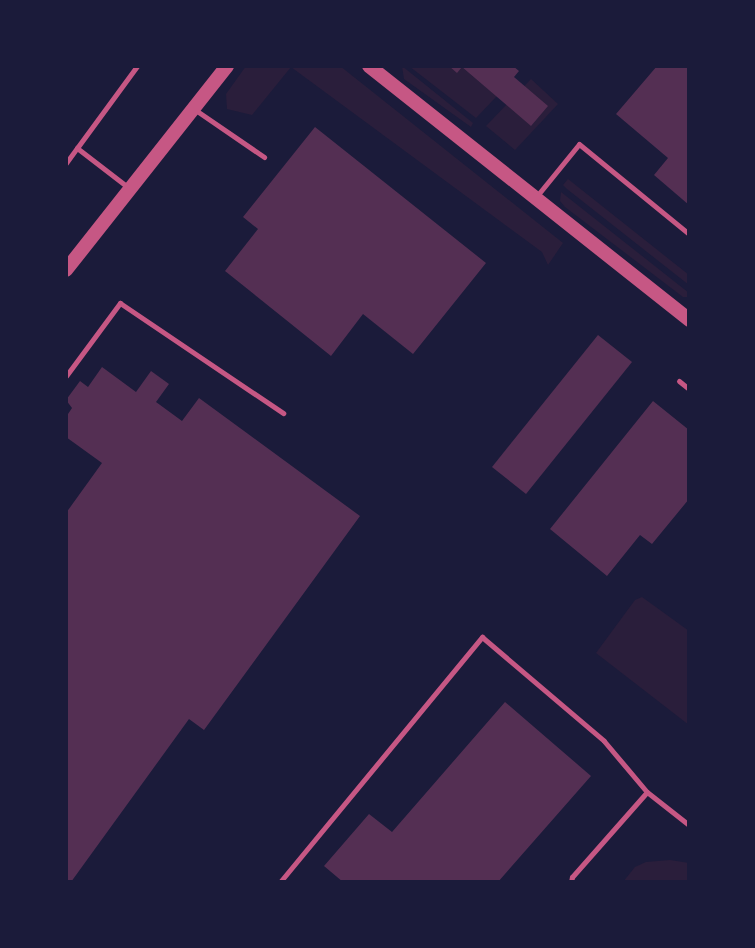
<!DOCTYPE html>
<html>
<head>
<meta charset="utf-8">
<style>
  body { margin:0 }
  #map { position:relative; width:755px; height:948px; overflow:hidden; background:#1b1b3a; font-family:"PT Sans Narrow",sans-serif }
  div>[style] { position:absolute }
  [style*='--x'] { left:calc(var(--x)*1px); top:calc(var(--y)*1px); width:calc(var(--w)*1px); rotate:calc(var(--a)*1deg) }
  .green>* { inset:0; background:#2a1e3b }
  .building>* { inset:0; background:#542f53 }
  .service>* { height:5px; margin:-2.5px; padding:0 2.5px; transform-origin:2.5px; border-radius:2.5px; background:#c65784 }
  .tertiary>* { height:14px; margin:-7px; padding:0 7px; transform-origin:7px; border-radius:7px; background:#c65784 }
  span { translate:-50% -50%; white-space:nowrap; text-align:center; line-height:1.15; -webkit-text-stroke:7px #1b1b3a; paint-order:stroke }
  .frame { position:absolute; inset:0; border:68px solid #1b1b3a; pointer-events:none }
</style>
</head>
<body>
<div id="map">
  <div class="green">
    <div style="clip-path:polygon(246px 66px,340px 66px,563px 243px,548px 265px,542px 252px,291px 67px,252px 115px,227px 109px,226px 94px)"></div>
    <div style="clip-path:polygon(402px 66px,473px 123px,471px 127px,404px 79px)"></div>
    <div style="clip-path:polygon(409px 66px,462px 67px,497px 96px,476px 118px)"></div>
    <div style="clip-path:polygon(531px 79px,558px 104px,515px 150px,486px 126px)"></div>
    <div style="clip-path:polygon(568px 179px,689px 275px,689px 285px,567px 189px,563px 185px)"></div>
    <div style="clip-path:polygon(561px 192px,689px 293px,689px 297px,683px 297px,565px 207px,560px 201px)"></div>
    <div style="clip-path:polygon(642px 597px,689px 631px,689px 725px,596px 653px,635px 600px)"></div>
    <div style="clip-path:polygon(670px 860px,689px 863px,689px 882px,623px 882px,635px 867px,646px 862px)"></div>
  </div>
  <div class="building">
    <div style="clip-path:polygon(449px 66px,513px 66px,519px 71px,514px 77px,548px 106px,531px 126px,462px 67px,457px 73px)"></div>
    <div style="clip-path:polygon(657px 66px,689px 66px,689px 205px,654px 175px,668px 158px,616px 114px)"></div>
    <div style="clip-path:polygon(315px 127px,486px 263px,413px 354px,363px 314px,331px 356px,225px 271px,258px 229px,243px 217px)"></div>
    <div style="clip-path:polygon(598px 335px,632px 362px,526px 494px,492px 467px)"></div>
    <div style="clip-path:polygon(102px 367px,136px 392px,151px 371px,169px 384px,156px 402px,182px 421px,199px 398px,360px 516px,204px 730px,189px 719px,71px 882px,66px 882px,66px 513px,102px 463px,66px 437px,66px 417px,72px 408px,66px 400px,80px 381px,88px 387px)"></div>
    <div style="clip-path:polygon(653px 401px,689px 430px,689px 499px,652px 544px,640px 535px,607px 576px,550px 529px)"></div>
    <div style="clip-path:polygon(505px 702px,591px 776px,498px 882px,343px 882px,324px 866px,369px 814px,392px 832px)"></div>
  </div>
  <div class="service">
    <div style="--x:194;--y:109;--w:85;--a:34.4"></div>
    <div style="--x:77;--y:148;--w:102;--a:-53.8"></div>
    <div style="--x:66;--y:163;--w:19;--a:-54"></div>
    <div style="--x:77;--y:148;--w:66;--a:37.6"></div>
    <div style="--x:536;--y:197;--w:68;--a:-50.9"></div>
    <div style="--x:579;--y:144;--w:142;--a:39.3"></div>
    <div style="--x:66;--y:376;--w:91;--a:-53.5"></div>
    <div style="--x:120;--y:303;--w:197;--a:34"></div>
    <div style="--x:679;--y:381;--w:13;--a:39"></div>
    <div style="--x:280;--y:882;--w:318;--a:-50.5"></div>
    <div style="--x:482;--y:637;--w:160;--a:40.4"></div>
    <div style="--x:604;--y:741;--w:67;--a:49.9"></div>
    <div style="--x:647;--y:792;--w:53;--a:38.2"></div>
    <div style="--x:571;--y:882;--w:5;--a:-79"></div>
    <div style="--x:572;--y:877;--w:113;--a:-48.6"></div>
  </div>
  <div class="tertiary">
    <div style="--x:369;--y:66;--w:409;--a:38.4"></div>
    <div style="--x:66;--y:270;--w:260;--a:-51.7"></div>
  </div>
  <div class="frame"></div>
</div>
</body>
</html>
